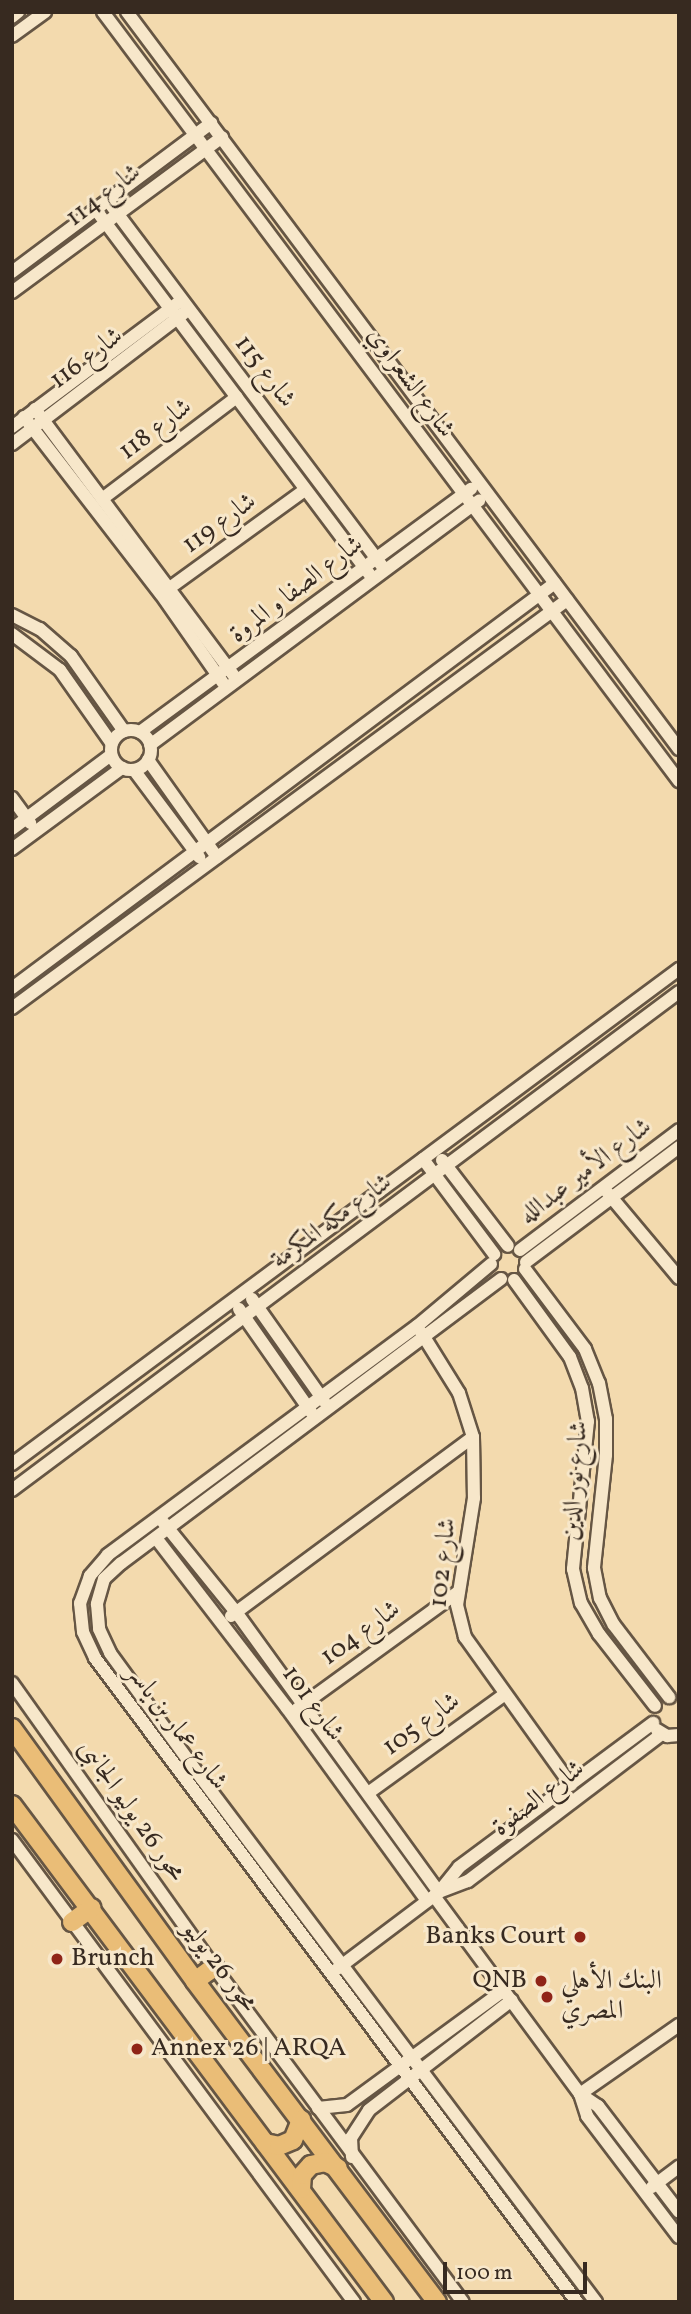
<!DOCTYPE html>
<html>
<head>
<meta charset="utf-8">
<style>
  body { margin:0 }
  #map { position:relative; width:691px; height:2314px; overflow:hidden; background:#f3daae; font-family:Vollkorn,Amiri,serif }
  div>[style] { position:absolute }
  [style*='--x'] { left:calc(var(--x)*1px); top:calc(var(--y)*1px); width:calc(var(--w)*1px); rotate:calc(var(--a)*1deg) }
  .roads { filter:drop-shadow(2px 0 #665644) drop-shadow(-2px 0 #665644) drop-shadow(0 2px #665644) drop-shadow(0 -2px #665644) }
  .minor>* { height:12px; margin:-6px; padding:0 6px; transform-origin:6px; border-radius:6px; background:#f7e7ca }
  .minor>.ring { margin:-6px; padding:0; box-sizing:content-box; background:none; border:12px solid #f7e7ca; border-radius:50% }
  .highway>* { height:18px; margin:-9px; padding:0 9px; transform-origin:9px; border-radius:9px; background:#eabd77 }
  .dots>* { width:19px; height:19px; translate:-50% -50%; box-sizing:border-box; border:4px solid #f7e7ca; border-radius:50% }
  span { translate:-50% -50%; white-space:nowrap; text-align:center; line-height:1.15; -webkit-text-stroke:6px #f7e7ca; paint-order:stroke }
  .street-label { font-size:26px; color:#372a20 }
  .poi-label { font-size:26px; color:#372a20 }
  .right { translate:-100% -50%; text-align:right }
  .left { translate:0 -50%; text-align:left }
  .frame { position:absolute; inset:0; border:14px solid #372a20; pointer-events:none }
  .scale { position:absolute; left:443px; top:2262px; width:144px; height:32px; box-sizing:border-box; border:4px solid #372a20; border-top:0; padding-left:9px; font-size:21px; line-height:24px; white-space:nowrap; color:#372a20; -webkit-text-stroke:5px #f7e7ca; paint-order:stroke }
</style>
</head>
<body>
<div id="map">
  <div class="roads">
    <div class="minor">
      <div style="--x:103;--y:12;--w:961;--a:53.17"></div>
      <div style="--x:127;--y:12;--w:921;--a:53.17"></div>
      <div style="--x:12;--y:17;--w:8;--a:-40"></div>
      <div style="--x:12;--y:36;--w:41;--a:-36"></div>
      <div style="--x:108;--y:201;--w:460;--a:53.1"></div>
      <div style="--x:96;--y:210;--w:460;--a:53.1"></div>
      <div style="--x:12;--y:272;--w:249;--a:-36.8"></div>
      <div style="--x:12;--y:292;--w:261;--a:-36.4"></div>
      <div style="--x:35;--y:409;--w:332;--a:53.3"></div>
      <div style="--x:24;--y:417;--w:224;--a:52.3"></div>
      <div style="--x:161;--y:594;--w:108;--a:55.1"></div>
      <div style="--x:12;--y:427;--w:207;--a:-36.8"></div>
      <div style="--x:12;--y:444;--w:216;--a:-37.3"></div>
      <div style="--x:102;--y:499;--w:169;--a:-37.1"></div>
      <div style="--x:164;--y:592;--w:174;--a:-35.9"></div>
      <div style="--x:12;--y:615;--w:31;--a:27"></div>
      <div style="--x:40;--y:629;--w:41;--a:41.1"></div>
      <div style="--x:71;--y:656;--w:92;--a:54.8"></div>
      <div style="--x:12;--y:634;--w:60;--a:36.9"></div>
      <div style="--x:60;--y:670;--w:90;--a:54.9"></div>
      <div class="ring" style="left:111px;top:730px;width:28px;height:28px"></div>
      <div style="--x:140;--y:732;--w:411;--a:-36.3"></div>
      <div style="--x:150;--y:745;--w:410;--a:-36.6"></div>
      <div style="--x:148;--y:760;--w:119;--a:54.6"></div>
      <div style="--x:134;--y:770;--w:109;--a:53.2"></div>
      <div style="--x:12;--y:798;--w:31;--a:54"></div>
      <div style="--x:12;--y:829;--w:124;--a:-36.8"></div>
      <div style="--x:12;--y:849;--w:137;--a:-36.4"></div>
      <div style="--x:12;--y:988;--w:677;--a:-36.72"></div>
      <div style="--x:12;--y:1008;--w:689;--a:-36.32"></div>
      <div style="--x:423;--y:1159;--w:119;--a:53.2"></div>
      <div style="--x:442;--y:1160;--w:108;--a:52.5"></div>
      <div style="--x:607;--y:1192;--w:112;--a:50.1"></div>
      <div style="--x:520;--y:1250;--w:199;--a:-37"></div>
      <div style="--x:526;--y:1262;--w:191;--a:-36.9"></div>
      <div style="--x:491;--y:1264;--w:97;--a:140"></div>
      <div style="--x:417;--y:1326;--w:385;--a:143.5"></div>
      <div style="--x:108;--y:1555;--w:28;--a:131"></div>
      <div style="--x:90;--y:1576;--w:29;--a:110"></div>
      <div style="--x:80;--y:1603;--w:29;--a:84"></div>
      <div style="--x:83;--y:1632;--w:29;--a:65"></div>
      <div style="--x:95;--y:1658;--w:804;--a:53.19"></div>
      <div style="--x:525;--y:1269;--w:100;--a:53.1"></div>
      <div style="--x:585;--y:1349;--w:37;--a:68"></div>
      <div style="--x:599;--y:1383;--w:37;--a:79"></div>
      <div style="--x:606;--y:1419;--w:36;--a:90"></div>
      <div style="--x:606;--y:1455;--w:114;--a:96.1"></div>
      <div style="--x:594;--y:1568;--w:31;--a:79"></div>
      <div style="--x:600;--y:1598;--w:30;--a:63"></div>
      <div style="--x:614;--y:1625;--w:91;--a:52.6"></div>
      <div style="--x:501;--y:1279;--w:474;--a:143.2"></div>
      <div style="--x:121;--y:1563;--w:23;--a:137"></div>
      <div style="--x:104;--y:1579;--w:26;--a:106"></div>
      <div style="--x:97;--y:1604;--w:25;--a:85"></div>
      <div style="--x:99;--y:1629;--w:26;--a:65"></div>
      <div style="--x:110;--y:1653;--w:156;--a:53.9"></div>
      <div style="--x:202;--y:1779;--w:655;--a:53.01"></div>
      <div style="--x:514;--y:1280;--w:95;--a:54"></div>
      <div style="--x:570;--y:1357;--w:33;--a:69"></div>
      <div style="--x:582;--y:1388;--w:34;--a:80"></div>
      <div style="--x:588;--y:1421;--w:149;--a:95.8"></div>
      <div style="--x:573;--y:1569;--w:35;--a:77"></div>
      <div style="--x:581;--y:1603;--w:36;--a:60"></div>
      <div style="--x:599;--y:1634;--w:91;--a:52.1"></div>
      <div style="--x:252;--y:1299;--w:125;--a:54.8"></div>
      <div style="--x:239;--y:1309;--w:126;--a:55"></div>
      <div style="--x:421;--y:1332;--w:72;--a:58.1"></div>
      <div style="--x:459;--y:1393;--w:46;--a:72.3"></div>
      <div style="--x:473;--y:1437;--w:61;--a:89.1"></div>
      <div style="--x:474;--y:1498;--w:108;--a:99"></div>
      <div style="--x:457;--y:1605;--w:33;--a:76"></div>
      <div style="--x:465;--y:1637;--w:182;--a:54.4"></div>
      <div style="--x:12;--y:1464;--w:831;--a:-36.58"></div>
      <div style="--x:12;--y:1490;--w:832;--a:-36.75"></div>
      <div style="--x:163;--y:1522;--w:116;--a:51"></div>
      <div style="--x:236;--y:1612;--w:346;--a:54.1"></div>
      <div style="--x:156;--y:1538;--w:215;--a:52.4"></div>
      <div style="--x:287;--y:1708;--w:238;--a:54"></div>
      <div style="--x:231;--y:1616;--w:301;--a:-36.5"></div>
      <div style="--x:12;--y:1683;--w:349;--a:54.6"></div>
      <div style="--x:214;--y:1967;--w:417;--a:53.4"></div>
      <div style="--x:297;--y:1709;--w:199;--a:-36"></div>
      <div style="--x:657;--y:1730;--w:12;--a:31"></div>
      <div style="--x:667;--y:1736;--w:12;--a:-5"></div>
      <div style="--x:368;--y:1793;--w:168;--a:-35.8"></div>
      <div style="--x:12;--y:1840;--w:575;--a:53.49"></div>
      <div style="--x:439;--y:1892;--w:31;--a:-21"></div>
      <div style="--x:468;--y:1881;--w:243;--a:-37.2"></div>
      <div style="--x:434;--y:1896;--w:246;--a:53.6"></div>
      <div style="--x:580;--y:2094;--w:23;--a:72"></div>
      <div style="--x:587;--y:2116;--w:152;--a:52.8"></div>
      <div style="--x:337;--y:1969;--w:128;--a:-37"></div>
      <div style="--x:439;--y:1892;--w:32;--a:-51"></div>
      <div style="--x:459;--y:1867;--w:242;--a:-36.6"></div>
      <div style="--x:580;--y:2094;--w:22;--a:34"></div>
      <div style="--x:598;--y:2106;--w:133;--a:52.6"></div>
      <div style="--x:580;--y:2094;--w:121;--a:-34.9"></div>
      <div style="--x:318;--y:2108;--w:29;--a:-6"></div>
      <div style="--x:347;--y:2105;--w:195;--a:-36.2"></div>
      <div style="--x:352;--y:2157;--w:19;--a:-93"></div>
      <div style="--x:351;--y:2138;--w:33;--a:-57"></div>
      <div style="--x:369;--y:2110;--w:180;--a:-37.6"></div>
      <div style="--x:652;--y:2187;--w:34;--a:-37"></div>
    </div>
    <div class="highway">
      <div style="--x:12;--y:1728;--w:312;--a:54.1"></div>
      <div style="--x:195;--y:1981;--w:402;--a:53"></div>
      <div style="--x:12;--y:1805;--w:621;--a:53.19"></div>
      <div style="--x:72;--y:1922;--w:24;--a:-36"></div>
      <div style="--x:195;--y:1981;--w:24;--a:-36"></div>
      <div style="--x:265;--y:2143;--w:14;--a:12"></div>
      <div style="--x:279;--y:2146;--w:15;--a:-23"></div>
      <div style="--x:293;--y:2140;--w:22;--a:-68"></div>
      <div style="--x:301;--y:2189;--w:14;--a:-86"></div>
      <div style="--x:302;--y:2175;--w:13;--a:-48"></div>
      <div style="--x:311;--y:2165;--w:14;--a:-12"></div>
      <div style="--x:325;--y:2162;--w:14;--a:25"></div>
    </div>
  </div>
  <div class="dots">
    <div style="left:580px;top:1937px;background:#8f2418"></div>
    <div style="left:57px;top:1959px;background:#8f2418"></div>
    <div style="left:541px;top:1981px;background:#8f2418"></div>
    <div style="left:547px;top:1997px;background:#8f2418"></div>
    <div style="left:137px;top:2049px;background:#8f2418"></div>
  </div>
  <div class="street-label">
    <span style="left:104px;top:196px;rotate:-37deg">شارع 114</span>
    <span style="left:87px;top:359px;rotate:-37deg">شارع 116</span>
    <span style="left:264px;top:372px;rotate:53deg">شارع 115</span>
    <span style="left:410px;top:383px;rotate:54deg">شارع الشعراوي</span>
    <span style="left:156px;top:430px;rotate:-37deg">شارع 118</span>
    <span style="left:220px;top:524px;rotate:-36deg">شارع 119</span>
    <span style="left:297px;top:590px;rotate:-37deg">شارع الصفا و المروة</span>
    <span style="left:586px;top:1172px;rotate:-37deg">شارع الأمير عبدالله</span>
    <span style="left:332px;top:1222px;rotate:-36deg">شارع مكه المكرمة</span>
    <span style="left:576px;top:1481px;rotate:-86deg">شارع نور الدين</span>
    <span style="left:444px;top:1563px;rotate:-84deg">شارع 102</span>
    <span style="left:361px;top:1634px;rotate:-36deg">شارع 104</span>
    <span style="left:312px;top:1704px;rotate:54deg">شارع 101</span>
    <span style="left:422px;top:1725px;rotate:-36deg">شارع 105</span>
    <span style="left:176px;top:1728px;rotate:53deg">شارع عمار بن ياسر</span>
    <span style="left:539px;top:1799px;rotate:-37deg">شارع الصفوة</span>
    <span style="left:131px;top:1811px;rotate:55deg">محور 26 يوليو الجانبى</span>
    <span style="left:219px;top:1967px;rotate:53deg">محور 26 يوليو</span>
  </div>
  <div class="poi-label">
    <span class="right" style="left:566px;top:1937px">Banks Court</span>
    <span class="left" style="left:71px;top:1959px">Brunch</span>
    <span class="right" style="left:527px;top:1981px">QNB</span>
    <span class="left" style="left:561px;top:1997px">البنك الأهلي<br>المصري</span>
    <span class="left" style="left:151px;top:2049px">Annex 26 | ARQA</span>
  </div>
  <div class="frame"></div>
  <div class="scale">100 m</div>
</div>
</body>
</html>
